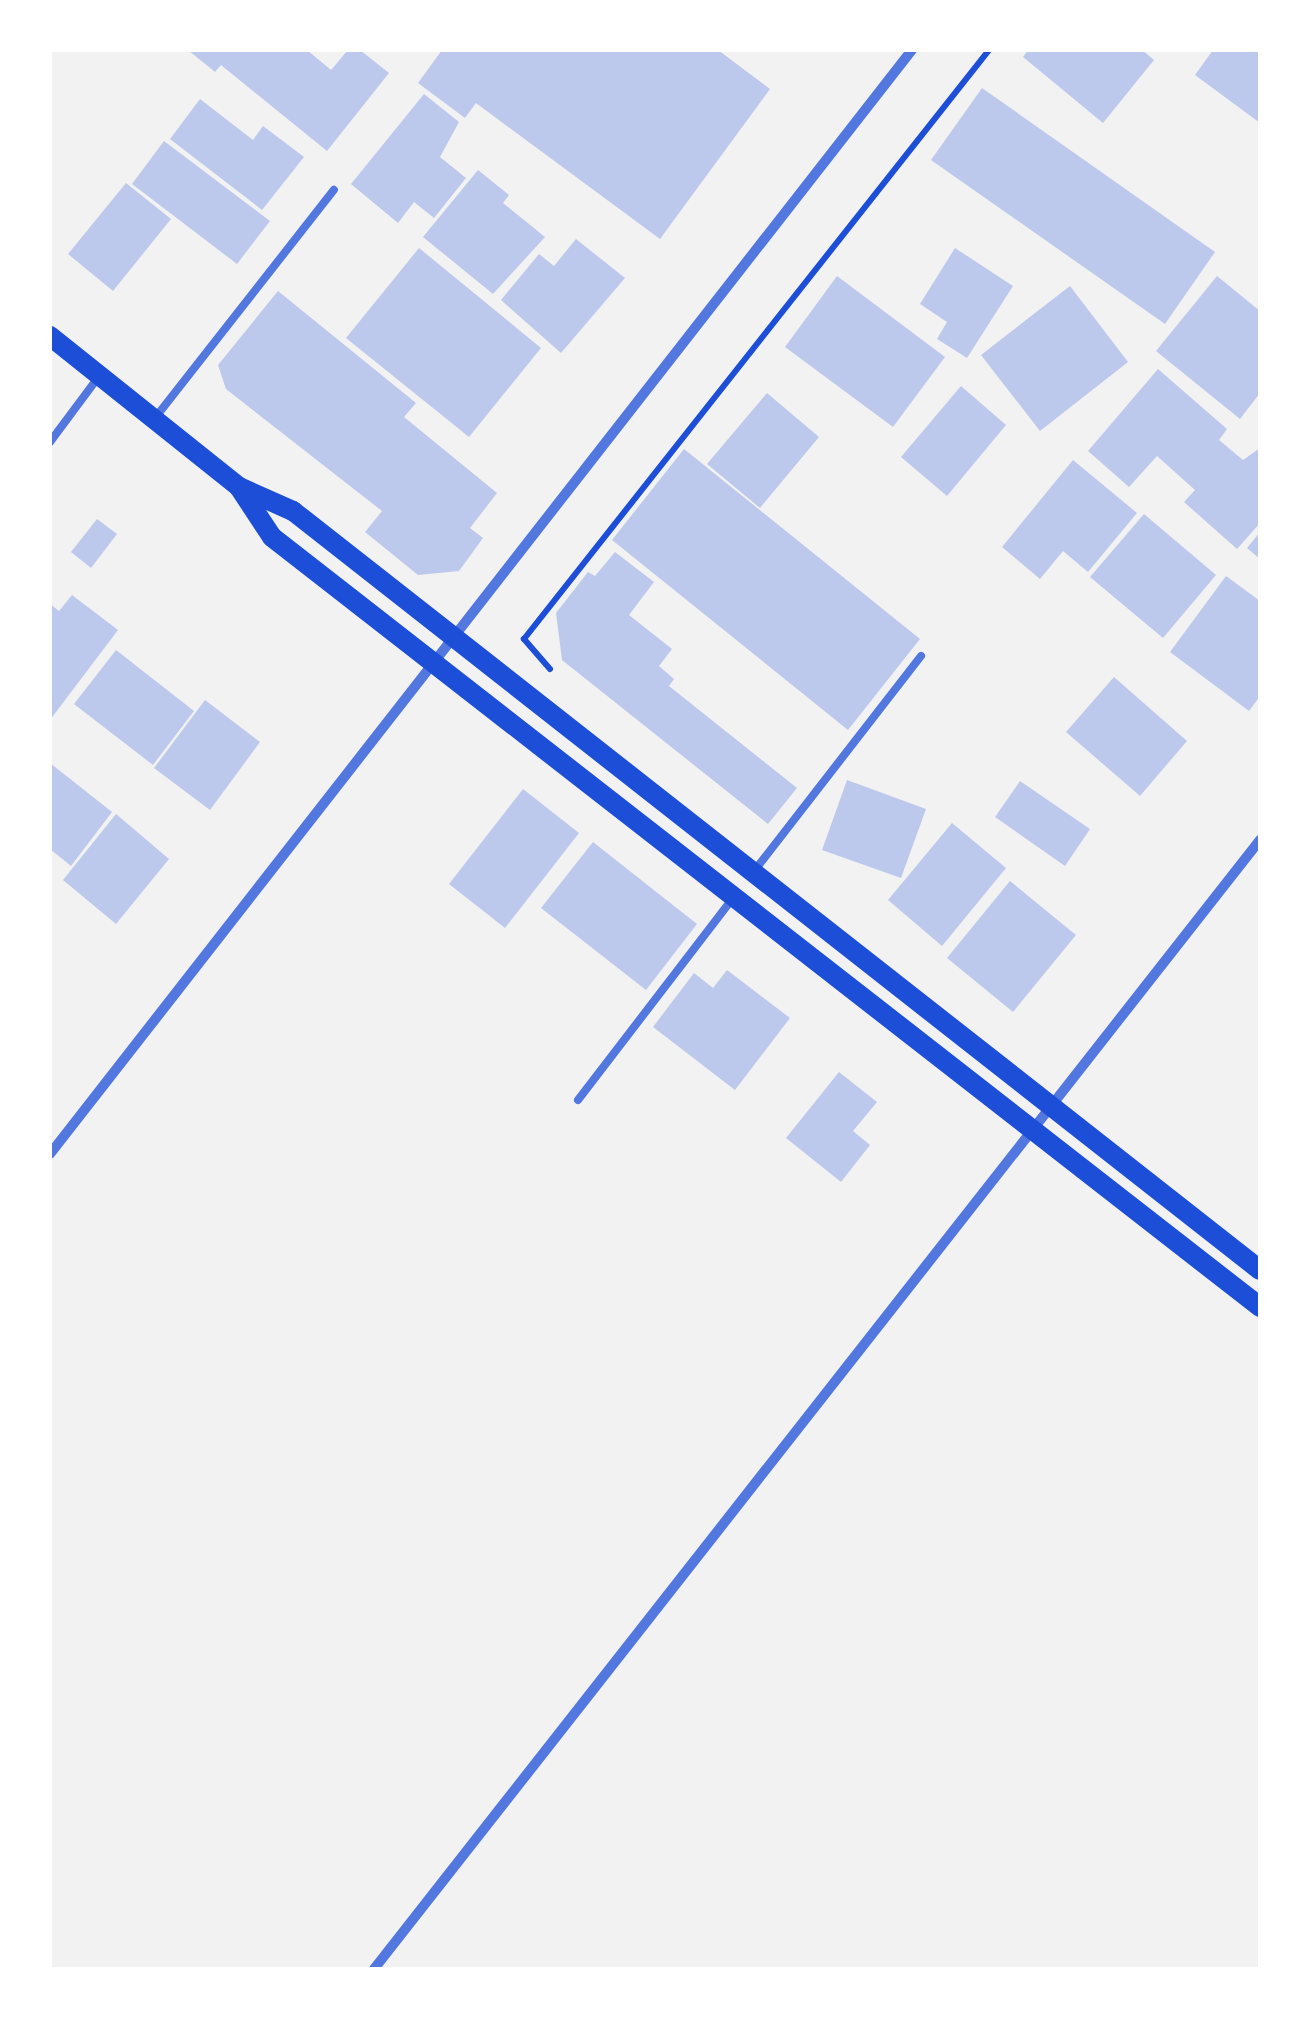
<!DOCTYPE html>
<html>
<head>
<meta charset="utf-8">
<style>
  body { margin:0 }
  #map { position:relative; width:1310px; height:2019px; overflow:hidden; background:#f2f2f2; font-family:Rubik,sans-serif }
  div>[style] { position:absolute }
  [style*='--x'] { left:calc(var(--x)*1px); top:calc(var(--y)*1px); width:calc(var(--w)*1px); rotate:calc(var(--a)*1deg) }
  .building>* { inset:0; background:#bdc9ec }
  .path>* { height:6px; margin:-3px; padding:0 3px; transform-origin:3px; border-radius:3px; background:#1d4ed8 }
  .service>* { height:8px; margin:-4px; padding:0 4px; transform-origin:4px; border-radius:4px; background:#5277de }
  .minor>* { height:10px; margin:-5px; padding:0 5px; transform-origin:5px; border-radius:5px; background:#5277de }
  .secondary>* { height:20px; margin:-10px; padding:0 10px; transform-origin:10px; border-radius:10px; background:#1d4ed8 }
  span { translate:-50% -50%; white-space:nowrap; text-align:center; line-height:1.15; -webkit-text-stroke:8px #fff; paint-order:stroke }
  .frame { position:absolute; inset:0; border:52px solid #fff; pointer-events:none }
</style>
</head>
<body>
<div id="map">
  <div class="building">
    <div style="clip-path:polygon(188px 50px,307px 50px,331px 70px,348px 50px,360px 50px,389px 73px,327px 151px,221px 65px,215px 72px)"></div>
    <div style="clip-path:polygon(442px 50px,718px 50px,770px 89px,660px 239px,476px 103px,465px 118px,418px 83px)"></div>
    <div style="clip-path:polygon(1028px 50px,1142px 50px,1154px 60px,1103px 123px,1023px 57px)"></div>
    <div style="clip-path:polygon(1213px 50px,1260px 50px,1260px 123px,1195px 75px)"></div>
    <div style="clip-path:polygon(982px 88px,1215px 252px,1165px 324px,931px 160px)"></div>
    <div style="clip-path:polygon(424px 94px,459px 122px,440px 157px,466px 178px,434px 218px,414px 202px,398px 223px,351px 184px)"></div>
    <div style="clip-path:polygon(200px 99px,253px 140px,263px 126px,304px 157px,262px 210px,170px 139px)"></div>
    <div style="clip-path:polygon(164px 141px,270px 221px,237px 264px,132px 184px)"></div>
    <div style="clip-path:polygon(478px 170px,509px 195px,503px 203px,545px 237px,493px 294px,423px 237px)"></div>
    <div style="clip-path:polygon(126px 183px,171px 219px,113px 291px,68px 254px)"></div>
    <div style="clip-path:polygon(576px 239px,625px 278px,561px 353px,501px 300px,539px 254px,554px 266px)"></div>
    <div style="clip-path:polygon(419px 248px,541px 348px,469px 437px,346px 338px)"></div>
    <div style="clip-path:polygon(955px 248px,1013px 286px,967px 358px,937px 339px,947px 322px,920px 304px)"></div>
    <div style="clip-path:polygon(837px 276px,945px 357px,893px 427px,785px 347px)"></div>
    <div style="clip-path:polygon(1217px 276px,1260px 311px,1260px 393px,1240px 419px,1156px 351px)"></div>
    <div style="clip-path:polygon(1070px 286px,1128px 362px,1040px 431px,981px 355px)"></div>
    <div style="clip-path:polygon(278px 291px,416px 403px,404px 417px,497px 493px,470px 528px,483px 538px,459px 571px,418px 575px,365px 532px,382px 511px,226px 389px,218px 365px)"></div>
    <div style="clip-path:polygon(1158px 369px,1227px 429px,1219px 440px,1243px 460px,1260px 448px,1260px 523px,1237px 549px,1184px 502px,1195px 490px,1157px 456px,1129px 487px,1088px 451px)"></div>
    <div style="clip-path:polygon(961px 386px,1006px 425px,947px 496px,901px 457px)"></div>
    <div style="clip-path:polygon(767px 393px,819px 437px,760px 508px,707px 464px)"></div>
    <div style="clip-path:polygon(684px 449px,920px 639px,848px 730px,612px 540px)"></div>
    <div style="clip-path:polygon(1073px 460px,1137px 513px,1088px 572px,1063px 551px,1040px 579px,1002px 547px)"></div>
    <div style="clip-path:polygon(1144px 514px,1216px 575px,1163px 638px,1090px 577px)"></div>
    <div style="clip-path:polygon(97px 519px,117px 534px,91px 568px,71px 552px)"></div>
    <div style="clip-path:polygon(1260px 532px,1260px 559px,1247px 548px)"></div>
    <div style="clip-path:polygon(615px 552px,654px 582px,629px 615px,672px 649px,659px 666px,674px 679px,669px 686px,797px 788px,768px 824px,562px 660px,556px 613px,588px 572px,595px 576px)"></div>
    <div style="clip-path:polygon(1226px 576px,1260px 601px,1260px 696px,1249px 711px,1170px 652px)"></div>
    <div style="clip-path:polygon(72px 595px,118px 630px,50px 720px,50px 604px,59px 611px)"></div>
    <div style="clip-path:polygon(116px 650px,194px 711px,153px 765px,74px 704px)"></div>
    <div style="clip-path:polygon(1114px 677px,1187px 741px,1140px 796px,1066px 732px)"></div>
    <div style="clip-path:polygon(205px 700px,260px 742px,210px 810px,154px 768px)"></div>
    <div style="clip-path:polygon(50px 763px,112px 812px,71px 866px,50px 849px)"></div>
    <div style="clip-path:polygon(847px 780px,926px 809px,901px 878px,822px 850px)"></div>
    <div style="clip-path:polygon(1020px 781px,1090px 829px,1065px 866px,995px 817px)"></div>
    <div style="clip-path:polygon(523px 789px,579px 833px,505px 928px,449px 884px)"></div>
    <div style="clip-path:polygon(116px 814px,169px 859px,116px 924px,63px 880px)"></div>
    <div style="clip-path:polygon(952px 823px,1006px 868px,942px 946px,888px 900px)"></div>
    <div style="clip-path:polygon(593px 842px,697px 924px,646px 990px,541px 908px)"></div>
    <div style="clip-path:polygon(1010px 881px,1076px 935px,1013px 1012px,947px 958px)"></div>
    <div style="clip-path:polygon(727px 970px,790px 1018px,735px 1090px,653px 1027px,694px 973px,713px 988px)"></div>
    <div style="clip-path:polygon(839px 1072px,877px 1102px,853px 1131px,870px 1145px,841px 1182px,786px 1138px)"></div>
  </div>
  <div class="path">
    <div style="--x:550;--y:669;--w:40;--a:-131"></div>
    <div style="--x:524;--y:639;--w:750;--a:-51.71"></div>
  </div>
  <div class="service">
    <div style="--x:155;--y:418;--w:290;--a:-51.9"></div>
    <div style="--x:50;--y:442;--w:79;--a:-53.3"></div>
    <div style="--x:755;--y:870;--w:271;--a:-52.2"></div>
    <div style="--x:578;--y:1100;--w:253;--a:-52.5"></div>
  </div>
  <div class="minor">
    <div style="--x:50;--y:1154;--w:1401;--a:-52.02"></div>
    <div style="--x:374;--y:1969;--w:1435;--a:-51.88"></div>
  </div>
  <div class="secondary">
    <div style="--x:50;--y:336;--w:242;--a:38.6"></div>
    <div style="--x:239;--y:487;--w:59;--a:24"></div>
    <div style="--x:293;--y:511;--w:1229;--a:38.13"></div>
    <div style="--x:239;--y:487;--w:60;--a:56.6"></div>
    <div style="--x:272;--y:537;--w:1253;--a:37.93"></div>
  </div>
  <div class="frame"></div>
</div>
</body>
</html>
